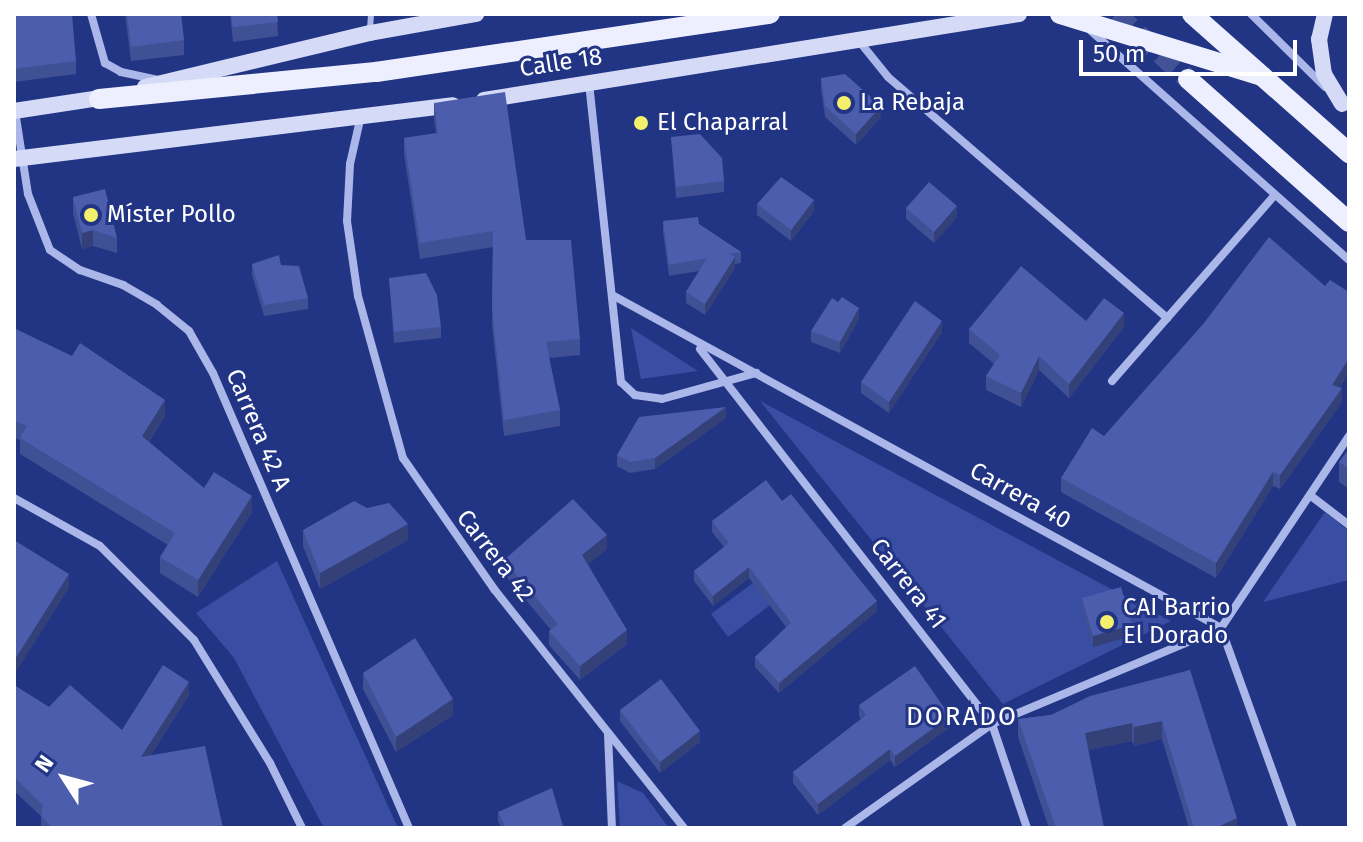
<!DOCTYPE html>
<html>
<head>
<meta charset="utf-8">
<style>
  body { margin:0 }
  #map { position:relative; width:1363px; height:842px; overflow:hidden; background:#223484; font-family:"Fira Sans",sans-serif }
  div>[style] { position:absolute }
  [style*='--x'] { left:calc(var(--x)*1px); top:calc(var(--y)*1px); width:calc(var(--w)*1px); rotate:calc(var(--a)*1deg) }
  .green>* { inset:0; background:#394ea3 }
  .primary-tunnel>* { height:20px; margin-top:-10px; transform-origin:0; background:repeating-linear-gradient(90deg,#435296 0 20px,transparent 0 30px) }
  .lane>* { height:6px; margin:-3px; padding:0 3px; transform-origin:3px; border-radius:3px; background:#aab7e8 }
  .street>* { height:8px; margin:-4px; padding:0 4px; transform-origin:4px; border-radius:4px; background:#aab7e8 }
  .secondary>* { height:16px; margin:-8px; padding:0 8px; transform-origin:8px; border-radius:8px; background:#d5dbf7 }
  .primary>* { height:20px; margin:-10px; padding:0 10px; transform-origin:10px; border-radius:10px; background:#edeffe }
  .primary-bridge>* { height:20px; margin:-10px; padding:0 10px; transform-origin:10px; border-radius:10px; background:#edeffe }
  .wall>* { inset:0; background:#405094 }
  .shaded-wall>* { inset:0; background:#344178 }
  .building>* { inset:0; background:#4b5dac }
  .dots>* { width:22px; height:22px; translate:-50% -50%; box-sizing:border-box; border:4px solid #223484; border-radius:50% }
  span { translate:-50% -50%; white-space:nowrap; text-align:center; line-height:1.15; -webkit-text-stroke:6px #223484; paint-order:stroke }
  .street-label { font-size:24px; color:#fff }
  .poi-label { font-size:24px; color:#fff }
  .left { translate:0 -50%; text-align:left }
  .neighbourhood-label { font-size:26px; color:#fff; letter-spacing:2px }
  .frame { position:absolute; inset:0; border:16px solid #fff; pointer-events:none }
  .north { position:absolute; left:24px; top:738px; width:80px; height:80px; -webkit-text-stroke:6px #223484; paint-order:stroke; rotate:306deg; font-size:22px; font-weight:700; line-height:32px; text-align:center; color:#fff }
  .north::after { content:''; display:block; margin:auto; width:28px; height:36px; background:#fff; clip-path:polygon(50% 0,100% 100%,50% 72%,0 100%) }
  .scale { position:absolute; left:1079px; top:40px; width:218px; height:36px; box-sizing:border-box; border:4px solid #fff; border-top:0; padding-left:10px; font-size:24px; line-height:28px; white-space:nowrap; color:#fff; -webkit-text-stroke:6px #223484; paint-order:stroke }
</style>
</head>
<body>
<div id="map">
  <div class="green">
    <div style="clip-path:polygon(631px 328px,698px 371px,641px 379px)"></div>
    <div style="clip-path:polygon(760px 401px,1171px 621px,1003px 704px)"></div>
    <div style="clip-path:polygon(1325px 512px,1349px 531px,1349px 580px,1263px 602px)"></div>
    <div style="clip-path:polygon(277px 561px,398px 828px,324px 828px,234px 658px,196px 613px)"></div>
    <div style="clip-path:polygon(761px 577px,778px 599px,728px 637px,711px 614px)"></div>
    <div style="clip-path:polygon(617px 781px,643px 793px,669px 828px,620px 828px)"></div>
  </div>
  <div class="primary-tunnel">
    <div style="--x:1116;--y:14;--w:97;--a:42.1"></div>
  </div>
  <div class="lane">
    <div style="--x:370;--y:29;--w:15;--a:-86"></div>
  </div>
  <div class="street">
    <div style="--x:91;--y:14;--w:51;--a:74.1"></div>
    <div style="--x:105;--y:63;--w:18;--a:29"></div>
    <div style="--x:121;--y:72;--w:39;--a:12"></div>
    <div style="--x:1251;--y:14;--w:104;--a:44.6"></div>
    <div style="--x:1091;--y:31;--w:345;--a:41.6"></div>
    <div style="--x:859;--y:41;--w:46;--a:51.1"></div>
    <div style="--x:888;--y:77;--w:369;--a:40.8"></div>
    <div style="--x:589;--y:83;--w:301;--a:83.9"></div>
    <div style="--x:621;--y:382;--w:19;--a:43"></div>
    <div style="--x:635;--y:395;--w:27;--a:8"></div>
    <div style="--x:662;--y:399;--w:98;--a:-15.5"></div>
    <div style="--x:15;--y:111;--w:84;--a:81.1"></div>
    <div style="--x:28;--y:194;--w:60;--a:68.6"></div>
    <div style="--x:50;--y:250;--w:36;--a:34"></div>
    <div style="--x:80;--y:270;--w:46;--a:19.2"></div>
    <div style="--x:123;--y:285;--w:39;--a:30"></div>
    <div style="--x:157;--y:305;--w:41;--a:39.1"></div>
    <div style="--x:189;--y:331;--w:48;--a:60.3"></div>
    <div style="--x:213;--y:373;--w:495;--a:66.7"></div>
    <div style="--x:360;--y:120;--w:45;--a:102.8"></div>
    <div style="--x:350;--y:164;--w:57;--a:93"></div>
    <div style="--x:347;--y:221;--w:76;--a:81.7"></div>
    <div style="--x:358;--y:296;--w:168;--a:74.5"></div>
    <div style="--x:403;--y:458;--w:160;--a:55.2"></div>
    <div style="--x:494;--y:589;--w:305;--a:51.5"></div>
    <div style="--x:614;--y:296;--w:692;--a:28.68"></div>
    <div style="--x:1221;--y:628;--w:213;--a:70.2"></div>
    <div style="--x:700;--y:349;--w:475;--a:52.1"></div>
    <div style="--x:992;--y:724;--w:110;--a:71.4"></div>
    <div style="--x:1112;--y:381;--w:247;--a:-48.8"></div>
    <div style="--x:1311;--y:496;--w:48;--a:37.3"></div>
    <div style="--x:14;--y:498;--w:98;--a:29.2"></div>
    <div style="--x:100;--y:546;--w:133;--a:45"></div>
    <div style="--x:194;--y:640;--w:145;--a:58.3"></div>
    <div style="--x:270;--y:763;--w:72;--a:63.8"></div>
    <div style="--x:608;--y:734;--w:94;--a:87.6"></div>
    <div style="--x:845;--y:828;--w:180;--a:-35.3"></div>
    <div style="--x:992;--y:724;--w:248;--a:-22.7"></div>
    <div style="--x:1221;--y:628;--w:231;--a:-56.3"></div>
  </div>
  <div class="secondary">
    <div style="--x:1325;--y:14;--w:26;--a:103"></div>
    <div style="--x:1319;--y:39;--w:35;--a:82"></div>
    <div style="--x:1324;--y:74;--w:35;--a:59"></div>
    <div style="--x:145;--y:87;--w:231;--a:-13.5"></div>
    <div style="--x:370;--y:33;--w:108;--a:-10.2"></div>
    <div style="--x:484;--y:100;--w:542;--a:-9.13"></div>
    <div style="--x:14;--y:111;--w:94;--a:-8.6"></div>
    <div style="--x:14;--y:159;--w:442;--a:-7"></div>
  </div>
  <div class="primary">
    <div style="--x:1192;--y:14;--w:210;--a:41.5"></div>
    <div style="--x:1188;--y:79;--w:215;--a:41.6"></div>
    <div style="--x:99;--y:99;--w:278;--a:-5.6"></div>
    <div style="--x:376;--y:72;--w:398;--a:-8.4"></div>
  </div>
  <div class="primary-bridge">
    <div style="--x:1060;--y:14;--w:211;--a:17.1"></div>
  </div>
  <div class="wall">
    <div style="clip-path:polygon(14px 14px,76px 61px,76px 74px,14px 82px)"></div>
    <div style="clip-path:polygon(125px 14px,181px 14px,184px 40px,184px 55px,131px 61px)"></div>
    <div style="clip-path:polygon(230px 14px,277px 14px,278px 36px,233px 42px)"></div>
    <div style="clip-path:polygon(821px 78px,881px 117px,856px 145px,825px 117px,821px 89px)"></div>
    <div style="clip-path:polygon(434px 103px,526px 240px,580px 339px,580px 355px,549px 358px,560px 410px,560px 426px,504px 436px,492px 325px,493px 247px,420px 259px,404px 154px,404px 138px,436px 133px,434px 119px)"></div>
    <div style="clip-path:polygon(671px 137px,724px 181px,724px 192px,676px 198px)"></div>
    <div style="clip-path:polygon(73px 197px,117px 238px,117px 253px,93px 246px,82px 249px,73px 213px)"></div>
    <div style="clip-path:polygon(757px 204px,814px 211px,791px 241px,757px 215px)"></div>
    <div style="clip-path:polygon(906px 208px,957px 217px,934px 243px,906px 219px)"></div>
    <div style="clip-path:polygon(663px 221px,699px 224px,741px 252px,741px 263px,735px 264px,735px 268px,705px 315px,686px 303px,686px 292px,699px 271px,669px 276px,663px 232px)"></div>
    <div style="clip-path:polygon(252px 264px,281px 265px,308px 298px,308px 309px,264px 316px,252px 275px)"></div>
    <div style="clip-path:polygon(389px 278px,441px 327px,441px 338px,394px 343px)"></div>
    <div style="clip-path:polygon(1325px 286px,1349px 292px,1349px 372px,1340px 387px,1342px 402px,1280px 489px,1273px 486px,1216px 578px,1061px 492px,1061px 478px,1104px 436px)"></div>
    <div style="clip-path:polygon(859px 319px,840px 353px,811px 342px,811px 331px)"></div>
    <div style="clip-path:polygon(1086px 321px,1124px 327px,1069px 398px,1039px 370px,1021px 407px,986px 390px,986px 376px,994px 364px,969px 343px,969px 329px)"></div>
    <div style="clip-path:polygon(942px 332px,889px 413px,861px 393px,861px 382px)"></div>
    <div style="clip-path:polygon(14px 334px,165px 416px,149px 442px,204px 488px,252px 512px,198px 597px,160px 573px,160px 557px,168px 545px,20px 454px,20px 440px,14px 438px)"></div>
    <div style="clip-path:polygon(726px 418px,655px 469px,630px 473px,617px 466px,617px 455px)"></div>
    <div style="clip-path:polygon(1349px 449px,1349px 489px,1339px 482px,1339px 462px)"></div>
    <div style="clip-path:polygon(782px 501px,877px 611px,779px 693px,755px 667px,755px 657px,786px 627px,749px 578px,713px 606px,694px 581px,694px 571px,724px 547px,712px 532px,712px 521px)"></div>
    <div style="clip-path:polygon(303px 530px,408px 540px,320px 589px,303px 546px)"></div>
    <div style="clip-path:polygon(607px 549px,588px 564px,627px 644px,580px 680px,549px 645px,549px 631px,551px 630px,504px 574px,504px 560px)"></div>
    <div style="clip-path:polygon(1082px 598px,1132px 636px,1093px 647px,1082px 609px)"></div>
    <div style="clip-path:polygon(1190px 670px,1237px 828px,1189px 828px,1162px 739px,1134px 746px,1132px 741px,1088px 750px,1104px 828px,1049px 828px,1018px 737px,1018px 719px,1051px 715px)"></div>
    <div style="clip-path:polygon(363px 673px,453px 715px,396px 752px,363px 689px)"></div>
    <div style="clip-path:polygon(14px 685px,49px 707px,122px 730px,189px 695px,151px 755px,223px 828px,41px 828px,41px 816px,14px 791px)"></div>
    <div style="clip-path:polygon(859px 705px,950px 727px,895px 767px,890px 760px,818px 815px,793px 783px,793px 772px,861px 719px,859px 716px)"></div>
    <div style="clip-path:polygon(620px 710px,700px 742px,660px 773px,620px 721px)"></div>
    <div style="clip-path:polygon(498px 812px,563px 828px,501px 828px,498px 821px)"></div>
  </div>
  <div class="shaded-wall">
    <div style="clip-path:polygon(881px 106px,881px 117px,856px 145px,856px 134px)"></div>
    <div style="clip-path:polygon(814px 200px,814px 211px,791px 241px,791px 230px)"></div>
    <div style="clip-path:polygon(957px 206px,957px 217px,934px 243px,934px 232px)"></div>
    <div style="clip-path:polygon(93px 230px,93px 246px,82px 249px,82px 233px)"></div>
    <div style="clip-path:polygon(735px 257px,735px 268px,705px 315px,705px 304px)"></div>
    <div style="clip-path:polygon(859px 308px,859px 319px,840px 353px,840px 342px)"></div>
    <div style="clip-path:polygon(1124px 313px,1124px 327px,1069px 398px,1069px 384px)"></div>
    <div style="clip-path:polygon(942px 321px,942px 332px,889px 413px,889px 402px)"></div>
    <div style="clip-path:polygon(1039px 356px,1039px 370px,1021px 407px,1021px 393px)"></div>
    <div style="clip-path:polygon(1349px 358px,1349px 372px,1332px 400px,1332px 385px)"></div>
    <div style="clip-path:polygon(1342px 388px,1342px 402px,1280px 489px,1280px 475px)"></div>
    <div style="clip-path:polygon(165px 400px,165px 416px,142px 452px,142px 436px)"></div>
    <div style="clip-path:polygon(726px 407px,726px 418px,655px 469px,655px 458px)"></div>
    <div style="clip-path:polygon(1273px 472px,1273px 486px,1216px 578px,1216px 563px)"></div>
    <div style="clip-path:polygon(252px 496px,252px 512px,198px 597px,198px 580px)"></div>
    <div style="clip-path:polygon(408px 524px,408px 540px,320px 589px,320px 573px)"></div>
    <div style="clip-path:polygon(607px 535px,607px 549px,582px 569px,582px 555px)"></div>
    <div style="clip-path:polygon(749px 567px,749px 578px,713px 606px,713px 596px)"></div>
    <div style="clip-path:polygon(69px 574px,69px 588px,14px 675px,14px 661px)"></div>
    <div style="clip-path:polygon(877px 601px,877px 611px,779px 693px,779px 683px)"></div>
    <div style="clip-path:polygon(1132px 625px,1132px 636px,1093px 647px,1093px 636px)"></div>
    <div style="clip-path:polygon(627px 630px,627px 644px,580px 680px,580px 666px)"></div>
    <div style="clip-path:polygon(189px 682px,189px 695px,141px 771px,141px 757px)"></div>
    <div style="clip-path:polygon(453px 699px,453px 715px,396px 752px,396px 737px)"></div>
    <div style="clip-path:polygon(950px 716px,950px 727px,895px 767px,895px 756px)"></div>
    <div style="clip-path:polygon(1162px 721px,1162px 739px,1134px 746px,1134px 727px)"></div>
    <div style="clip-path:polygon(1132px 723px,1132px 741px,1085px 751px,1085px 733px)"></div>
    <div style="clip-path:polygon(700px 731px,700px 742px,660px 773px,660px 762px)"></div>
    <div style="clip-path:polygon(890px 749px,890px 760px,818px 815px,818px 804px)"></div>
    <div style="clip-path:polygon(1237px 818px,1237px 828px,1215px 828px)"></div>
  </div>
  <div class="building">
    <div style="clip-path:polygon(14px 14px,72px 14px,76px 61px,14px 69px)"></div>
    <div style="clip-path:polygon(127px 14px,181px 14px,184px 40px,131px 47px)"></div>
    <div style="clip-path:polygon(231px 14px,277px 14px,278px 22px,233px 27px)"></div>
    <div style="clip-path:polygon(845px 74px,881px 106px,856px 134px,825px 106px,821px 78px)"></div>
    <div style="clip-path:polygon(505px 92px,526px 240px,571px 240px,580px 339px,546px 342px,560px 410px,504px 420px,492px 308px,493px 231px,420px 243px,404px 138px,438px 133px,434px 103px)"></div>
    <div style="clip-path:polygon(700px 134px,722px 158px,724px 181px,676px 187px,671px 137px)"></div>
    <div style="clip-path:polygon(781px 177px,814px 200px,791px 230px,757px 204px)"></div>
    <div style="clip-path:polygon(929px 182px,957px 206px,934px 232px,906px 208px)"></div>
    <div style="clip-path:polygon(105px 189px,117px 238px,93px 230px,82px 233px,73px 197px)"></div>
    <div style="clip-path:polygon(698px 217px,699px 224px,741px 252px,730px 254px,735px 257px,705px 304px,686px 292px,707px 258px,669px 265px,663px 221px)"></div>
    <div style="clip-path:polygon(1269px 237px,1325px 286px,1330px 280px,1349px 292px,1349px 358px,1332px 385px,1342px 388px,1280px 475px,1273px 472px,1216px 563px,1061px 478px,1092px 428px,1104px 436px,1204px 323px)"></div>
    <div style="clip-path:polygon(279px 255px,281px 265px,299px 266px,308px 298px,264px 305px,252px 264px)"></div>
    <div style="clip-path:polygon(1021px 266px,1086px 321px,1104px 298px,1124px 313px,1069px 384px,1039px 356px,1021px 393px,986px 376px,1000px 355px,969px 329px)"></div>
    <div style="clip-path:polygon(426px 273px,437px 295px,441px 327px,394px 332px,389px 278px)"></div>
    <div style="clip-path:polygon(842px 297px,859px 308px,840px 342px,811px 331px,832px 298px,838px 302px)"></div>
    <div style="clip-path:polygon(915px 301px,942px 321px,889px 402px,861px 382px)"></div>
    <div style="clip-path:polygon(16px 329px,72px 356px,80px 343px,165px 400px,142px 436px,204px 488px,214px 472px,252px 496px,198px 580px,160px 557px,175px 533px,20px 438px,27px 426px,14px 421px,14px 334px)"></div>
    <div style="clip-path:polygon(726px 407px,655px 458px,630px 462px,617px 455px,639px 417px)"></div>
    <div style="clip-path:polygon(1349px 449px,1349px 469px,1339px 462px)"></div>
    <div style="clip-path:polygon(766px 480px,782px 501px,791px 494px,877px 601px,779px 683px,755px 657px,791px 623px,749px 567px,713px 596px,694px 571px,729px 543px,712px 521px)"></div>
    <div style="clip-path:polygon(573px 499px,607px 535px,582px 555px,627px 630px,580px 666px,549px 631px,558px 624px,504px 560px)"></div>
    <div style="clip-path:polygon(354px 501px,367px 508px,389px 503px,408px 524px,320px 573px,303px 530px)"></div>
    <div style="clip-path:polygon(14px 540px,69px 574px,14px 661px)"></div>
    <div style="clip-path:polygon(1121px 587px,1132px 625px,1093px 636px,1082px 598px)"></div>
    <div style="clip-path:polygon(415px 638px,453px 699px,396px 737px,363px 673px)"></div>
    <div style="clip-path:polygon(163px 665px,189px 682px,141px 757px,205px 746px,223px 828px,53px 828px,41px 816px,43px 805px,14px 777px,14px 685px,49px 707px,70px 685px,122px 730px)"></div>
    <div style="clip-path:polygon(915px 666px,950px 716px,895px 756px,890px 749px,818px 804px,793px 772px,866px 715px,859px 705px)"></div>
    <div style="clip-path:polygon(1190px 670px,1237px 818px,1215px 828px,1194px 828px,1162px 721px,1134px 727px,1132px 723px,1085px 733px,1104px 828px,1056px 828px,1018px 719px,1051px 715px,1090px 696px)"></div>
    <div style="clip-path:polygon(661px 679px,700px 731px,660px 762px,620px 710px)"></div>
    <div style="clip-path:polygon(552px 788px,563px 826px,558px 828px,506px 828px,498px 812px)"></div>
  </div>
  <div class="dots">
    <div style="left:844px;top:103px;background:#f4f06c"></div>
    <div style="left:641px;top:123px;background:#f4f06c"></div>
    <div style="left:91px;top:215px;background:#f4f06c"></div>
    <div style="left:1107px;top:622px;background:#f4f06c"></div>
  </div>
  <div class="street-label">
    <span style="left:561px;top:63px;rotate:-9deg">Calle 18</span>
    <span style="left:258px;top:430px;rotate:67deg">Carrera 42 A</span>
    <span style="left:1020px;top:496px;rotate:29deg">Carrera 40</span>
    <span style="left:495px;top:556px;rotate:52deg">Carrera 42</span>
    <span style="left:908px;top:584px;rotate:52deg">Carrera 41</span>
  </div>
  <div class="poi-label">
    <span class="left" style="left:860px;top:103px">La Rebaja</span>
    <span class="left" style="left:657px;top:123px">El Chaparral</span>
    <span class="left" style="left:107px;top:215px">Míster Pollo</span>
    <span class="left" style="left:1123px;top:622px">CAI Barrio<br>El Dorado</span>
  </div>
  <div class="neighbourhood-label">
    <span style="left:962px;top:717px">DORADO</span>
  </div>
  <div class="frame"></div>
  <div class="north">N</div>
  <div class="scale">50 m</div>
</div>
</body>
</html>
